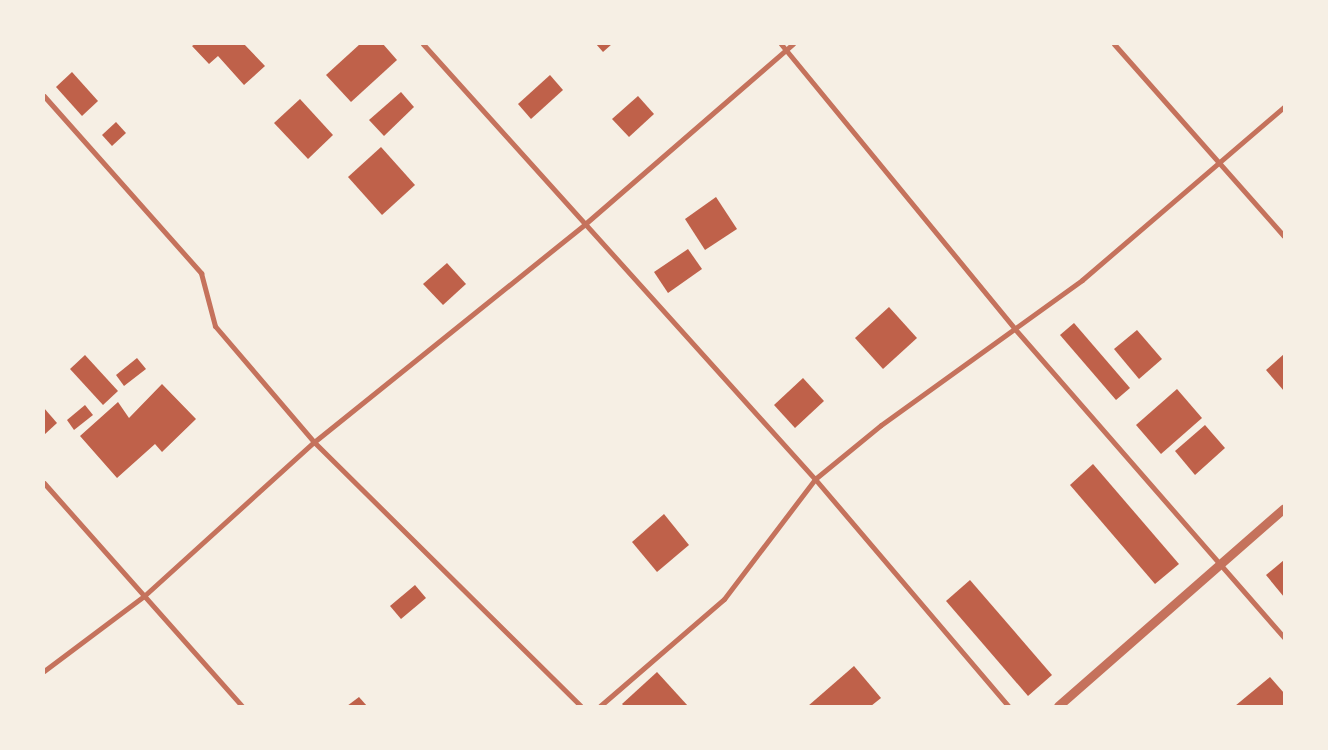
<!DOCTYPE html>
<html>
<head>
<meta charset="utf-8">
<style>
  body { margin:0 }
  #map { position:relative; width:1328px; height:750px; overflow:hidden; background:#f6efe4; font-family:Mulish,sans-serif }
  div>[style] { position:absolute }
  [style*='--x'] { left:calc(var(--x)*1px); top:calc(var(--y)*1px); width:calc(var(--w)*1px); rotate:calc(var(--a)*1deg) }
  .building>* { inset:0; background:#bf614a }
  .minor>* { height:5px; margin:-2.5px; padding:0 2.5px; transform-origin:2.5px; border-radius:2.5px; background:#c5725c }
  .tertiary>* { height:9px; margin:-4.5px; padding:0 4.5px; transform-origin:4.5px; border-radius:4.5px; background:#c5725c }
  span { translate:-50% -50%; white-space:nowrap; text-align:center; line-height:1.15; -webkit-text-stroke:4px #f6efe4; paint-order:stroke }
  .frame { position:absolute; inset:0; border:45px solid #f6efe4; pointer-events:none }
</style>
</head>
<body>
<div id="map">
  <div class="building">
    <div style="clip-path:polygon(195px 44px,244px 44px,265px 66px,244px 85px,218px 56px,209px 64px,192px 46px)"></div>
    <div style="clip-path:polygon(360px 44px,383px 44px,397px 60px,351px 102px,326px 75px)"></div>
    <div style="clip-path:polygon(596px 44px,612px 44px,603px 52px)"></div>
    <div style="clip-path:polygon(72px 72px,98px 101px,82px 116px,56px 87px)"></div>
    <div style="clip-path:polygon(550px 75px,563px 90px,531px 119px,518px 104px)"></div>
    <div style="clip-path:polygon(401px 92px,414px 107px,384px 136px,369px 120px)"></div>
    <div style="clip-path:polygon(638px 96px,654px 114px,629px 137px,612px 119px)"></div>
    <div style="clip-path:polygon(300px 99px,333px 135px,308px 159px,274px 123px)"></div>
    <div style="clip-path:polygon(116px 122px,126px 133px,112px 146px,102px 135px)"></div>
    <div style="clip-path:polygon(381px 147px,415px 185px,382px 215px,348px 177px)"></div>
    <div style="clip-path:polygon(716px 197px,737px 229px,705px 250px,685px 219px)"></div>
    <div style="clip-path:polygon(688px 249px,702px 269px,668px 293px,654px 272px)"></div>
    <div style="clip-path:polygon(447px 263px,466px 284px,443px 305px,423px 284px)"></div>
    <div style="clip-path:polygon(889px 307px,917px 338px,883px 369px,855px 338px)"></div>
    <div style="clip-path:polygon(1074px 323px,1130px 388px,1116px 400px,1060px 335px)"></div>
    <div style="clip-path:polygon(1137px 330px,1162px 359px,1139px 379px,1114px 349px)"></div>
    <div style="clip-path:polygon(1284px 354px,1284px 391px,1266px 370px)"></div>
    <div style="clip-path:polygon(85px 355px,118px 391px,103px 405px,70px 369px)"></div>
    <div style="clip-path:polygon(137px 358px,146px 369px,124px 386px,116px 375px)"></div>
    <div style="clip-path:polygon(803px 378px,824px 401px,795px 428px,774px 405px)"></div>
    <div style="clip-path:polygon(162px 384px,196px 419px,162px 452px,155px 444px,117px 478px,80px 436px,118px 402px,129px 418px)"></div>
    <div style="clip-path:polygon(1177px 389px,1202px 418px,1161px 454px,1136px 425px)"></div>
    <div style="clip-path:polygon(85px 405px,93px 415px,74px 430px,67px 420px)"></div>
    <div style="clip-path:polygon(44px 408px,57px 423px,44px 435px)"></div>
    <div style="clip-path:polygon(1205px 425px,1225px 448px,1195px 475px,1175px 451px)"></div>
    <div style="clip-path:polygon(1093px 464px,1179px 564px,1155px 584px,1070px 485px)"></div>
    <div style="clip-path:polygon(664px 514px,689px 545px,657px 572px,632px 542px)"></div>
    <div style="clip-path:polygon(1284px 560px,1284px 597px,1266px 575px)"></div>
    <div style="clip-path:polygon(970px 580px,1052px 675px,1028px 696px,946px 601px)"></div>
    <div style="clip-path:polygon(415px 585px,426px 598px,401px 619px,390px 606px)"></div>
    <div style="clip-path:polygon(854px 666px,881px 698px,871px 706px,808px 706px)"></div>
    <div style="clip-path:polygon(657px 672px,688px 706px,624px 706px,622px 704px)"></div>
    <div style="clip-path:polygon(1270px 677px,1284px 693px,1284px 706px,1235px 706px)"></div>
    <div style="clip-path:polygon(359px 697px,367px 706px,347px 706px)"></div>
  </div>
  <div class="minor">
    <div style="--x:423;--y:44;--w:586;--a:47.98"></div>
    <div style="--x:815;--y:479;--w:298;--a:49.6"></div>
    <div style="--x:781;--y:44;--w:367;--a:50.6"></div>
    <div style="--x:1014;--y:328;--w:411;--a:48.9"></div>
    <div style="--x:1114;--y:44;--w:256;--a:48.5"></div>
    <div style="--x:44;--y:96;--w:237;--a:48.4"></div>
    <div style="--x:201;--y:273;--w:55;--a:75.2"></div>
    <div style="--x:215;--y:326;--w:153;--a:49.5"></div>
    <div style="--x:314;--y:442;--w:375;--a:44.7"></div>
    <div style="--x:44;--y:483;--w:298;--a:48.4"></div>
    <div style="--x:44;--y:671;--w:125;--a:-36.9"></div>
    <div style="--x:144;--y:596;--w:229;--a:-42.2"></div>
    <div style="--x:314;--y:442;--w:348;--a:-38.8"></div>
    <div style="--x:585;--y:224;--w:275;--a:-40.9"></div>
    <div style="--x:600;--y:706;--w:164;--a:-40.8"></div>
    <div style="--x:724;--y:599;--w:151;--a:-52.8"></div>
    <div style="--x:815;--y:479;--w:85;--a:-39.3"></div>
    <div style="--x:881;--y:425;--w:248;--a:-35.8"></div>
    <div style="--x:1082;--y:280;--w:266;--a:-40.6"></div>
  </div>
  <div class="tertiary">
    <div style="--x:1058;--y:706;--w:300;--a:-41.2"></div>
  </div>
  <div class="frame"></div>
</div>
</body>
</html>
